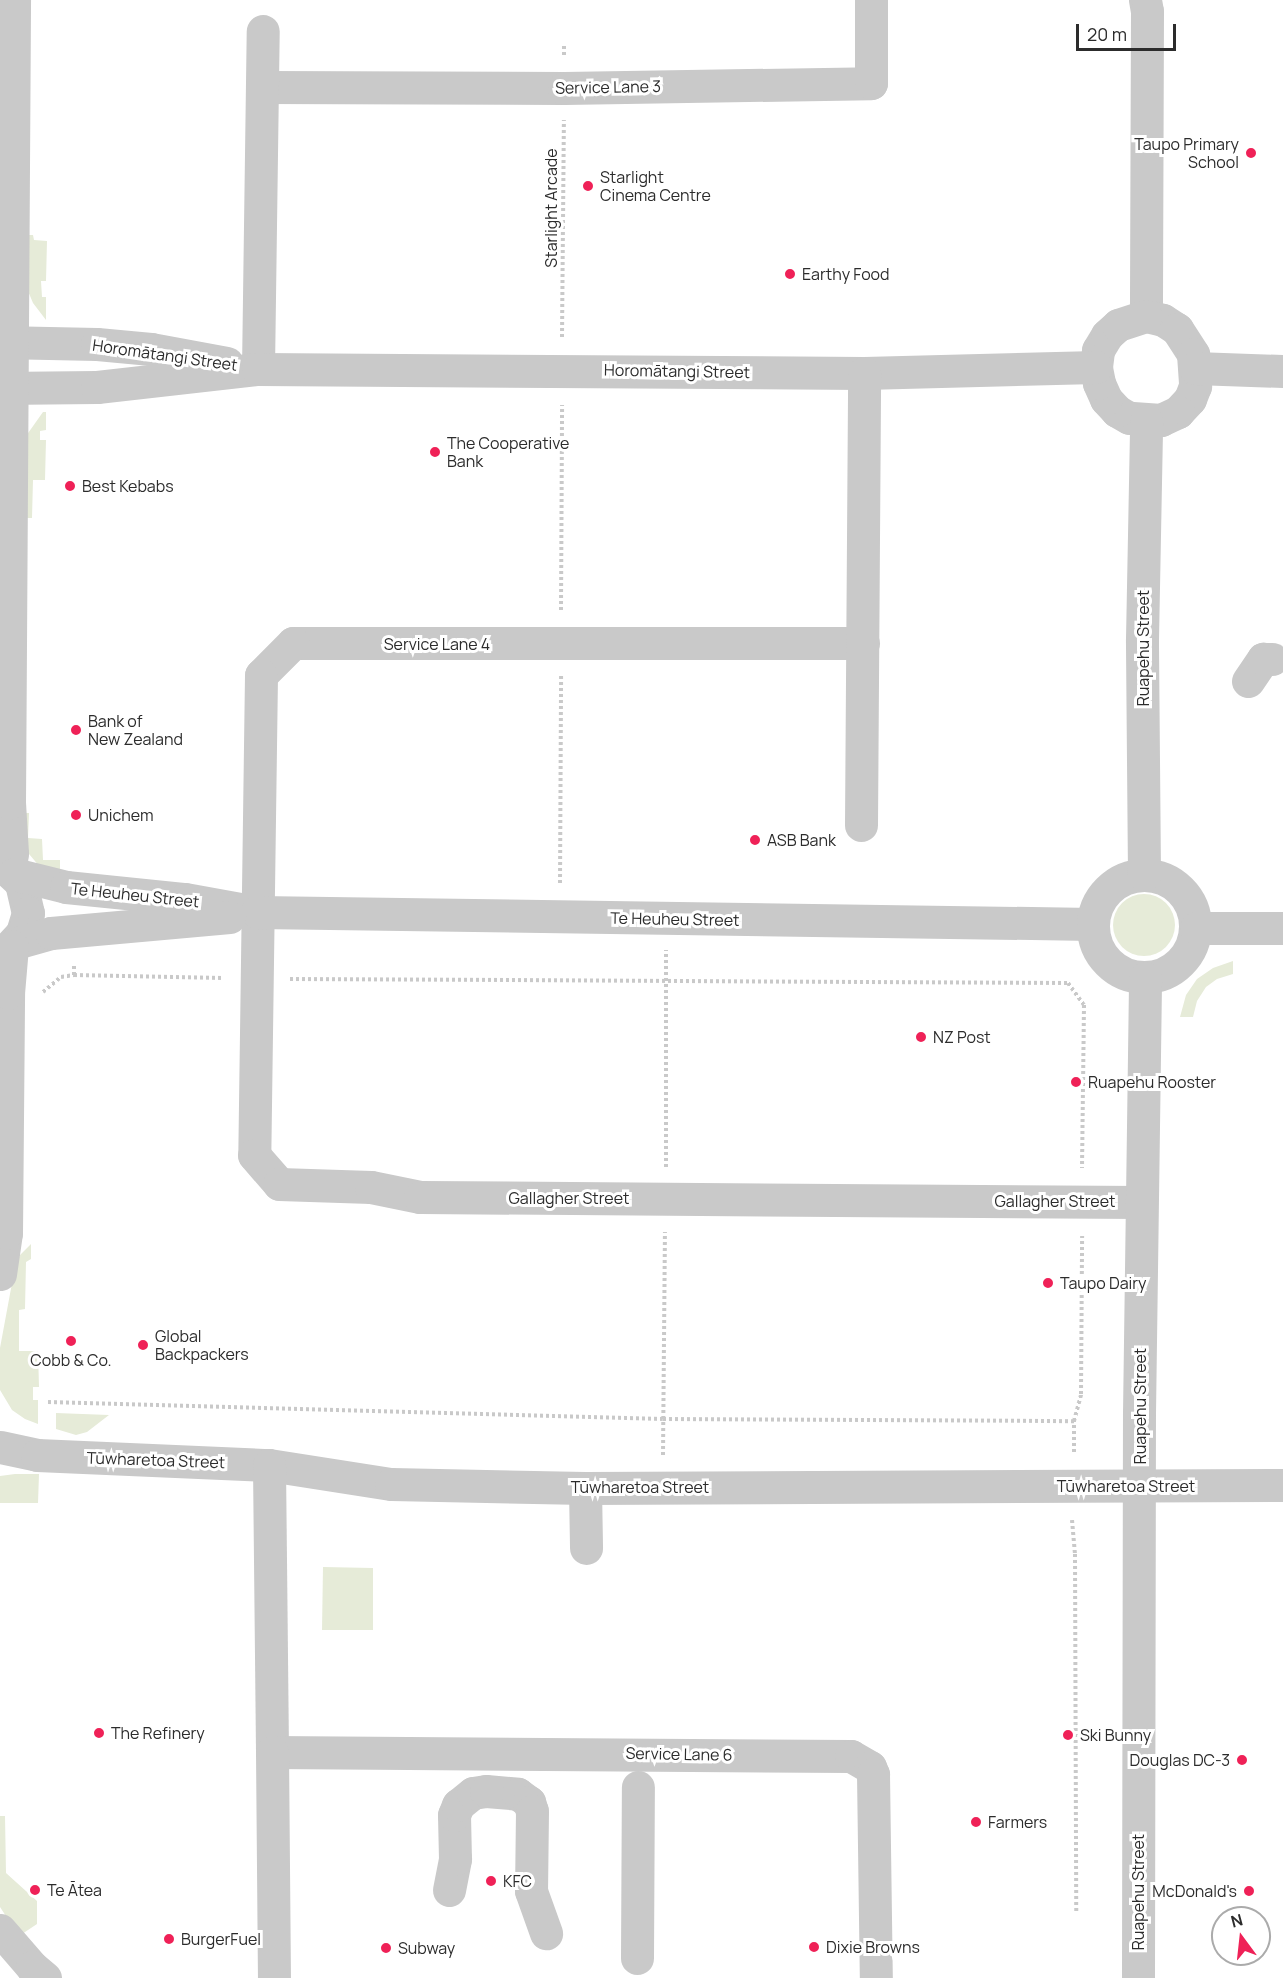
<!DOCTYPE html>
<html>
<head>
<meta charset="utf-8">
<style>
  body { margin:0 }
  #map { position:relative; width:1283px; height:1978px; overflow:hidden; background:#fff; font-family:Manrope,sans-serif }
  div>[style] { position:absolute }
  [style*='--x'] { left:calc(var(--x)*1px); top:calc(var(--y)*1px); width:calc(var(--w)*1px); rotate:calc(var(--a)*1deg) }
  .green>* { inset:0; background:#e6ebd8 }
  .round { border-radius:50% }
  .path>* { height:4px; margin-top:-2px; transform-origin:0; background:repeating-linear-gradient(90deg,#c9c9c9 0 3px,transparent 0 6px) }
  .minor>* { height:33px; margin:-16.5px; padding:0 16.5px; transform-origin:16.5px; border-radius:16.5px; background:#c9c9c9 }
  .minor>.ring { margin:-16.5px; padding:0; box-sizing:content-box; background:none; border:33px solid #c9c9c9; border-radius:50% }
  .dots>* { width:16px; height:16px; translate:-50% -50%; box-sizing:border-box; border:3px solid #fff; border-radius:50% }
  span { translate:-50% -50%; white-space:nowrap; text-align:center; line-height:1.15; -webkit-text-stroke:6px #fff; paint-order:stroke }
  .street-label { font-size:16px; color:#2c2c2c }
  .poi-label { font-size:16px; color:#2c2c2c }
  .right { translate:-100% -50%; text-align:right }
  .left { translate:0 -50%; text-align:left }
  .north { position:absolute; left:1211px; top:1906px; width:60px; height:60px; box-sizing:border-box; background:#fff; border:2px solid #ababab; border-radius:50%; rotate:345deg; font-size:16px; font-weight:700; line-height:24px; text-align:center; color:#2c2c2c }
  .north::after { content:''; display:block; margin:auto; width:21px; height:27px; background:#ef2157; clip-path:polygon(50% 0,100% 100%,50% 72%,0 100%) }
  .scale { position:absolute; left:1076px; top:24px; width:100px; height:27px; box-sizing:border-box; border:3px solid #2c2c2c; border-top:0; padding-left:8px; font-size:18px; line-height:21px; white-space:nowrap; color:#2c2c2c; -webkit-text-stroke:4px #fff; paint-order:stroke }
</style>
</head>
<body>
<div id="map">
  <div class="green">
    <div style="clip-path:polygon(23px 235px,33px 235px,34px 240px,47px 241px,46px 281px,41px 281px,42px 297px,46px 297px,46px 320px,33px 303px,28px 291px)"></div>
    <div style="clip-path:polygon(43px 412px,46px 412px,46px 430px,40px 431px,40px 440px,46px 440px,45px 480px,33px 480px,32px 518px,21px 518px,26px 436px)"></div>
    <div style="clip-path:polygon(20px 813px,29px 813px,28px 838px,42px 839px,43px 860px,60px 860px,60px 877px,40px 867px,29px 854px,25px 847px)"></div>
    <div class="round" style="left:1113px;top:894px;width:62px;height:62px"></div>
    <div style="clip-path:polygon(1233px 961px,1233px 974px,1217px 979px,1206px 987px,1197px 1001px,1193px 1017px,1180px 1017px,1186px 995px,1197px 979px,1213px 968px)"></div>
    <div style="clip-path:polygon(31px 1244px,31px 1259px,26px 1262px,25px 1309px,19px 1310px,19px 1351px,38px 1351px,39px 1387px,33px 1387px,33px 1400px,38px 1400px,38px 1424px,25px 1419px,12px 1410px,0 1390px,0 1348px,15px 1267px,20px 1255px)"></div>
    <div style="clip-path:polygon(56px 1413px,109px 1415px,87px 1432px,76px 1435px,56px 1429px)"></div>
    <div style="clip-path:polygon(15px 1474px,39px 1474px,38px 1503px,0 1503px,0 1476px)"></div>
    <div style="clip-path:polygon(323px 1567px,373px 1568px,373px 1630px,322px 1630px)"></div>
    <div style="clip-path:polygon(0 1816px,5px 1816px,6px 1873px,37px 1901px,37px 1924px,19px 1936px,0 1907px)"></div>
  </div>
  <div class="path">
    <div style="--x:564;--y:55;--w:9;--a:-90"></div>
    <div style="--x:562;--y:337;--w:217;--a:-89.5"></div>
    <div style="--x:561;--y:610;--w:205;--a:-89.7"></div>
    <div style="--x:560;--y:883;--w:208;--a:-89.7"></div>
    <div style="--x:74;--y:975;--w:149;--a:1.2"></div>
    <div style="--x:290;--y:979;--w:778;--a:0.29"></div>
    <div style="--x:1068;--y:983;--w:27;--a:54"></div>
    <div style="--x:1084;--y:1005;--w:163;--a:90.7"></div>
    <div style="--x:43;--y:992;--w:23;--a:-40"></div>
    <div style="--x:61;--y:977;--w:13;--a:-9"></div>
    <div style="--x:74;--y:975;--w:10;--a:-90"></div>
    <div style="--x:666;--y:1167;--w:217;--a:-90"></div>
    <div style="--x:48;--y:1402;--w:615;--a:1.58"></div>
    <div style="--x:663;--y:1419;--w:411;--a:0.3"></div>
    <div style="--x:1074;--y:1452;--w:31;--a:-90"></div>
    <div style="--x:1074;--y:1421;--w:28;--a:-75"></div>
    <div style="--x:1081;--y:1394;--w:158;--a:-89.6"></div>
    <div style="--x:663;--y:1455;--w:223;--a:-89.5"></div>
    <div style="--x:1072;--y:1520;--w:34;--a:85"></div>
    <div style="--x:1075;--y:1554;--w:358;--a:89.8"></div>
  </div>
  <div class="minor">
    <div style="--x:1145;--y:0;--w:11;--a:80"></div>
    <div style="--x:1147;--y:11;--w:305;--a:90.2"></div>
    <div style="--x:262;--y:87;--w:302;--a:0.2"></div>
    <div style="--x:564;--y:88;--w:307;--a:-0.9"></div>
    <div style="--x:871;--y:83;--w:83;--a:-90"></div>
    <div style="--x:1146;--y:316;--w:17;--a:13"></div>
    <div style="--x:1163;--y:320;--w:17;--a:33"></div>
    <div style="--x:1177;--y:329;--w:30;--a:57"></div>
    <div style="--x:1193;--y:354;--w:32;--a:86"></div>
    <div style="--x:1195;--y:386;--w:14;--a:111"></div>
    <div style="--x:1190;--y:399;--w:18;--a:133"></div>
    <div style="--x:1178;--y:412;--w:19;--a:155"></div>
    <div style="--x:1161;--y:420;--w:32;--a:-176"></div>
    <div style="--x:1129;--y:418;--w:14;--a:-150"></div>
    <div style="--x:1117;--y:411;--w:16;--a:-133"></div>
    <div style="--x:1106;--y:399;--w:17;--a:-114"></div>
    <div style="--x:1099;--y:383;--w:16;--a:-101"></div>
    <div style="--x:1096;--y:367;--w:17;--a:-83"></div>
    <div style="--x:1098;--y:350;--w:17;--a:-59"></div>
    <div style="--x:1107;--y:335;--w:15;--a:-42"></div>
    <div style="--x:1118;--y:325;--w:29;--a:-18"></div>
    <div style="--x:0;--y:342;--w:97;--a:1.2"></div>
    <div style="--x:97;--y:344;--w:54;--a:5.3"></div>
    <div style="--x:151;--y:349;--w:77;--a:10.4"></div>
    <div style="--x:1195;--y:368;--w:88;--a:2"></div>
    <div style="--x:258;--y:369;--w:338;--a:-89.2"></div>
    <div style="--x:0;--y:388;--w:97;--a:-0.6"></div>
    <div style="--x:97;--y:387;--w:162;--a:-6.4"></div>
    <div style="--x:258;--y:369;--w:606;--a:0.38"></div>
    <div style="--x:864;--y:373;--w:232;--a:-1.5"></div>
    <div style="--x:863;--y:643;--w:570;--a:180"></div>
    <div style="--x:293;--y:643;--w:45;--a:135"></div>
    <div style="--x:261;--y:675;--w:480;--a:90.8"></div>
    <div style="--x:254;--y:1155;--w:38;--a:49"></div>
    <div style="--x:279;--y:1184;--w:92;--a:1.9"></div>
    <div style="--x:371;--y:1187;--w:50;--a:11.5"></div>
    <div style="--x:420;--y:1197;--w:721;--a:0.4"></div>
    <div style="--x:1248;--y:681;--w:27;--a:-56"></div>
    <div style="--x:1263;--y:659;--w:9;--a:0"></div>
    <div style="--x:861;--y:825;--w:452;--a:-89.6"></div>
    <div style="--x:3;--y:866;--w:25;--a:43"></div>
    <div style="--x:21;--y:883;--w:31;--a:77"></div>
    <div style="--x:28;--y:913;--w:21;--a:107"></div>
    <div style="--x:22;--y:933;--w:26;--a:133"></div>
    <div style="--x:10;--y:871;--w:18;--a:-84"></div>
    <div style="--x:12;--y:853;--w:50;--a:-93.4"></div>
    <div style="--x:9;--y:803;--w:803;--a:-89.64"></div>
    <div style="--x:14;--y:874;--w:54;--a:14"></div>
    <div style="--x:66;--y:887;--w:120;--a:5.8"></div>
    <div style="--x:185;--y:899;--w:73;--a:10.2"></div>
    <div style="--x:257;--y:912;--w:836;--a:0.82"></div>
    <div class="ring" style="left:1093px;top:875px;width:69px;height:69px"></div>
    <div style="--x:1144;--y:875;--w:236;--a:-90.5"></div>
    <div style="--x:1142;--y:639;--w:218;--a:-88.9"></div>
    <div style="--x:1196;--y:928;--w:87;--a:0"></div>
    <div style="--x:16;--y:943;--w:36;--a:-16"></div>
    <div style="--x:51;--y:933;--w:179;--a:-5.1"></div>
    <div style="--x:0;--y:1274;--w:41;--a:-81.7"></div>
    <div style="--x:6;--y:1233;--w:240;--a:-89.5"></div>
    <div style="--x:8;--y:993;--w:47;--a:-85.1"></div>
    <div style="--x:0;--y:1447;--w:38;--a:12"></div>
    <div style="--x:37;--y:1455;--w:232;--a:2.5"></div>
    <div style="--x:269;--y:1465;--w:123;--a:8.9"></div>
    <div style="--x:391;--y:1484;--w:194;--a:1.2"></div>
    <div style="--x:585;--y:1488;--w:698;--a:-0.25"></div>
    <div style="--x:269;--y:1465;--w:287;--a:89.4"></div>
    <div style="--x:272;--y:1752;--w:579;--a:0.4"></div>
    <div style="--x:851;--y:1756;--w:22;--a:30"></div>
    <div style="--x:870;--y:1767;--w:8;--a:67"></div>
    <div style="--x:873;--y:1774;--w:204;--a:89.2"></div>
    <div style="--x:585;--y:1488;--w:60;--a:89"></div>
    <div style="--x:272;--y:1752;--w:226;--a:89.5"></div>
    <div style="--x:449;--y:1890;--w:32;--a:-79"></div>
    <div style="--x:455;--y:1859;--w:44;--a:-91.3"></div>
    <div style="--x:454;--y:1815;--w:11;--a:-68"></div>
    <div style="--x:458;--y:1805;--w:19;--a:-39"></div>
    <div style="--x:473;--y:1793;--w:13;--a:-9"></div>
    <div style="--x:486;--y:1791;--w:32;--a:5"></div>
    <div style="--x:518;--y:1794;--w:14;--a:36"></div>
    <div style="--x:529;--y:1802;--w:9;--a:72"></div>
    <div style="--x:532;--y:1811;--w:80;--a:90.7"></div>
    <div style="--x:531;--y:1891;--w:45;--a:70.3"></div>
    <div style="--x:0;--y:1930;--w:49;--a:49.1"></div>
    <div style="--x:32;--y:1967;--w:17;--a:40"></div>
    <div style="--x:637;--y:1958;--w:171;--a:-89.7"></div>
    <div style="--x:1138;--y:1978;--w:565;--a:-89.9"></div>
    <div style="--x:1139;--y:1413;--w:435;--a:-89.2"></div>
  </div>
  <div class="dots">
    <div style="left:1251px;top:153px;background:#ef2157"></div>
    <div style="left:588px;top:186px;background:#ef2157"></div>
    <div style="left:790px;top:274px;background:#ef2157"></div>
    <div style="left:435px;top:452px;background:#ef2157"></div>
    <div style="left:70px;top:486px;background:#ef2157"></div>
    <div style="left:76px;top:730px;background:#ef2157"></div>
    <div style="left:76px;top:815px;background:#ef2157"></div>
    <div style="left:755px;top:840px;background:#ef2157"></div>
    <div style="left:921px;top:1037px;background:#ef2157"></div>
    <div style="left:1076px;top:1082px;background:#ef2157"></div>
    <div style="left:1048px;top:1283px;background:#ef2157"></div>
    <div style="left:71px;top:1341px;background:#ef2157"></div>
    <div style="left:143px;top:1345px;background:#ef2157"></div>
    <div style="left:99px;top:1733px;background:#ef2157"></div>
    <div style="left:1068px;top:1735px;background:#ef2157"></div>
    <div style="left:1242px;top:1760px;background:#ef2157"></div>
    <div style="left:976px;top:1822px;background:#ef2157"></div>
    <div style="left:491px;top:1881px;background:#ef2157"></div>
    <div style="left:35px;top:1890px;background:#ef2157"></div>
    <div style="left:1249px;top:1891px;background:#ef2157"></div>
    <div style="left:169px;top:1939px;background:#ef2157"></div>
    <div style="left:814px;top:1947px;background:#ef2157"></div>
    <div style="left:386px;top:1948px;background:#ef2157"></div>
  </div>
  <div class="street-label">
    <span style="left:608px;top:87px;rotate:-1deg">Service Lane 3</span>
    <span style="left:551px;top:208px;rotate:-90deg">Starlight Arcade</span>
    <span style="left:165px;top:355px;rotate:8deg">Horomātangi Street</span>
    <span style="left:677px;top:371px;rotate:1deg">Horomātangi Street</span>
    <span style="left:437px;top:644px">Service Lane 4</span>
    <span style="left:1143px;top:648px;rotate:-90deg">Ruapehu Street</span>
    <span style="left:135px;top:895px;rotate:6deg">Te Heuheu Street</span>
    <span style="left:675px;top:919px;rotate:1deg">Te Heuheu Street</span>
    <span style="left:569px;top:1198px">Gallagher Street</span>
    <span style="left:1055px;top:1201px">Gallagher Street</span>
    <span style="left:1140px;top:1406px;rotate:-90deg">Ruapehu Street</span>
    <span style="left:156px;top:1460px;rotate:2deg">Tūwharetoa Street</span>
    <span style="left:1126px;top:1486px">Tūwharetoa Street</span>
    <span style="left:640px;top:1487px">Tūwharetoa Street</span>
    <span style="left:679px;top:1754px;rotate:1deg">Service Lane 6</span>
    <span style="left:1138px;top:1892px;rotate:-90deg">Ruapehu Street</span>
  </div>
  <div class="poi-label">
    <span class="right" style="left:1239px;top:153px">Taupo Primary<br>School</span>
    <span class="left" style="left:600px;top:186px">Starlight<br>Cinema Centre</span>
    <span class="left" style="left:802px;top:274px">Earthy Food</span>
    <span class="left" style="left:447px;top:452px">The Cooperative<br>Bank</span>
    <span class="left" style="left:82px;top:486px">Best Kebabs</span>
    <span class="left" style="left:88px;top:730px">Bank of<br>New Zealand</span>
    <span class="left" style="left:88px;top:815px">Unichem</span>
    <span class="left" style="left:767px;top:840px">ASB Bank</span>
    <span class="left" style="left:933px;top:1037px">NZ Post</span>
    <span class="left" style="left:1088px;top:1082px">Ruapehu Rooster</span>
    <span class="left" style="left:1060px;top:1283px">Taupo Dairy</span>
    <span class="left" style="left:155px;top:1345px">Global<br>Backpackers</span>
    <span style="left:71px;top:1360px">Cobb &amp; Co.</span>
    <span class="left" style="left:111px;top:1733px">The Refinery</span>
    <span class="left" style="left:1080px;top:1735px">Ski Bunny</span>
    <span class="right" style="left:1230px;top:1760px">Douglas DC-3</span>
    <span class="left" style="left:988px;top:1822px">Farmers</span>
    <span class="left" style="left:503px;top:1881px">KFC</span>
    <span class="left" style="left:47px;top:1890px">Te Ātea</span>
    <span class="right" style="left:1237px;top:1891px">McDonald's</span>
    <span class="left" style="left:181px;top:1939px">BurgerFuel</span>
    <span class="left" style="left:826px;top:1947px">Dixie Browns</span>
    <span class="left" style="left:398px;top:1948px">Subway</span>
  </div>
  <div class="north">N</div>
  <div class="scale">20 m</div>
</div>
</body>
</html>
